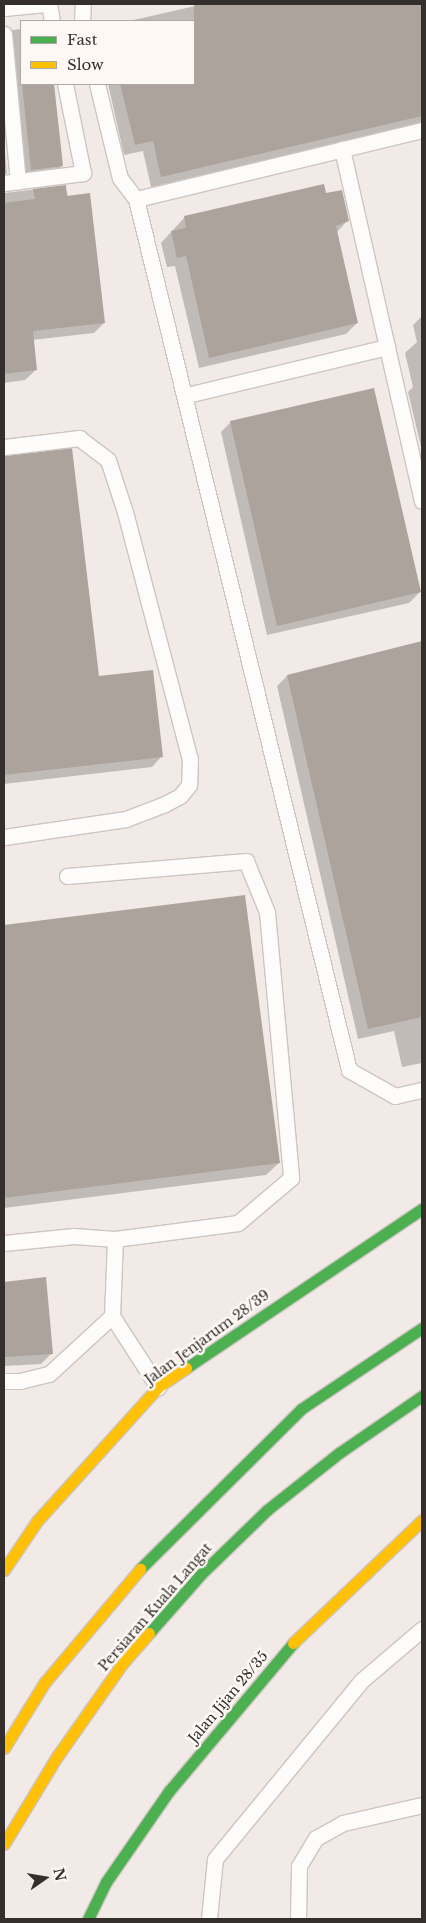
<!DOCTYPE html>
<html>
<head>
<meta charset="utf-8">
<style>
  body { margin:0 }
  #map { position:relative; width:426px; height:1923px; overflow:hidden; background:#f2eae6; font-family:"Libre Baskerville",serif }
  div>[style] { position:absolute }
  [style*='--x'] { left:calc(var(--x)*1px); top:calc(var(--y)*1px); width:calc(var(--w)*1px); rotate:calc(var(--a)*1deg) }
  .shadow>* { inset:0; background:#0003 }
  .building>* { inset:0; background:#ada39d }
  .roads { filter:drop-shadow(1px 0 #ccc5c2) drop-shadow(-1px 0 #ccc5c2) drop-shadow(0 1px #ccc5c2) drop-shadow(0 -1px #ccc5c2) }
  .lane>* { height:15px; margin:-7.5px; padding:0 7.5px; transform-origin:7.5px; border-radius:7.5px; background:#fdfcfb }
  .fast>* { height:11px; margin:-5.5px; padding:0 5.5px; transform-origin:5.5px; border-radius:5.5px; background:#4caf50 }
  .slow>* { height:11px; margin:-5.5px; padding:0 5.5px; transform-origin:5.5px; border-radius:5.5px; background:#ffc107 }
  span { translate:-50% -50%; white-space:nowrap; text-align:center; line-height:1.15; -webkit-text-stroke:5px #fef8f5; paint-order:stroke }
  .street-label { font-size:14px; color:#342f2c }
  .frame { position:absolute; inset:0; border:5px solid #342f2c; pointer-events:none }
  .legend { position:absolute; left:20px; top:20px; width:175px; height:65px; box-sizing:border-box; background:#fef8f5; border:1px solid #ada8a5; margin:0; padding:6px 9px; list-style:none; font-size:15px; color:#342f2c }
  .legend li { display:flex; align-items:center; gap:10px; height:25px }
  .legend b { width:25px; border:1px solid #ada8a5 }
  .north { position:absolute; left:20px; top:1853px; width:50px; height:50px; -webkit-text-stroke:4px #fef8f5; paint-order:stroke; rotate:77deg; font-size:14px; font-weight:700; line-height:20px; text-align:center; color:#342f2c }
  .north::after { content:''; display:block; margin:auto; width:18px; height:22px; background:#342f2c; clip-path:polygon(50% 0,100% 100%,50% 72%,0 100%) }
</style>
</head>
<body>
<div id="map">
  <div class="shadow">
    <div style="clip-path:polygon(204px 4px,422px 4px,422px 123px,151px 187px,143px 151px,124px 155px,108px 84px,194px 84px,194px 21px,129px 21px)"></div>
    <div style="clip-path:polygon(21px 29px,21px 84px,53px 84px,62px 166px,54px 173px,19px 178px,5px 38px,12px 30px)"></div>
    <div style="clip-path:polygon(4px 141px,7px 173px,4px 175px)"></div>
    <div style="clip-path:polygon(65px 186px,104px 323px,94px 333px,32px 340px,36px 370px,25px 380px,4px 383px,4px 193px)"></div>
    <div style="clip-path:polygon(325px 195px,347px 221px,337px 232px,357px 323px,346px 334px,199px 368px,175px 266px,167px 267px,161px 243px,184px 218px)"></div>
    <div style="clip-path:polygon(422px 316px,422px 451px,408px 392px,413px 387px,405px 353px,417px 342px,413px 325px)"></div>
    <div style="clip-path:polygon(231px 422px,420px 592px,409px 603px,267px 635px,221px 432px)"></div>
    <div style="clip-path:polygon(71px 450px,97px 678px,162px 756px,152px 767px,4px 784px,4px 457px)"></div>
    <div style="clip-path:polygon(422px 643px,422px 1063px,402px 1067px,394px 1031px,358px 1039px,277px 686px,287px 676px)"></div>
    <div style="clip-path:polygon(244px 896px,279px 1163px,266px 1175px,4px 1208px,4px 927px)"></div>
    <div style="clip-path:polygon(45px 1279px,52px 1353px,41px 1364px,4px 1366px,4px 1283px)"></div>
  </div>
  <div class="building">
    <div style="clip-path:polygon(194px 4px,422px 4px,422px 116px,161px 177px,153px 141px,135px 145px,120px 84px,194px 84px)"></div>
    <div style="clip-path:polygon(22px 84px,54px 84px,63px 166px,31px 170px)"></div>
    <div style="clip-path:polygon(324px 184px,326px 193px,342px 190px,349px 221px,336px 226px,358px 323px,209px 358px,186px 256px,177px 258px,171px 231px,186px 228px,184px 216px)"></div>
    <div style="clip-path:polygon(66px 185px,67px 196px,90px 193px,105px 323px,33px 331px,37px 370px,4px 374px,4px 203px,35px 199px,33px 189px)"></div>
    <div style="clip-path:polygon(374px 388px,421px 592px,277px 626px,230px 421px)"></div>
    <div style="clip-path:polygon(72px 448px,99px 676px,153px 670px,163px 757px,4px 775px,4px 456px)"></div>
    <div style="clip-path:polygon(422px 641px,422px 1017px,368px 1029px,287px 675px)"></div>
    <div style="clip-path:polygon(245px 895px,280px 1163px,4px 1198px,4px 925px)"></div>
    <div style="clip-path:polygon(46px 1277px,53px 1354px,4px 1357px,4px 1282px)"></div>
  </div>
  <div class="roads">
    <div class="lane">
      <div style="--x:49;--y:4;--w:17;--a:80"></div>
      <div style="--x:4;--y:8;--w:42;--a:-5.4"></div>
      <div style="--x:82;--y:21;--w:17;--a:-87"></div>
      <div style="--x:4;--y:34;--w:148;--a:84.6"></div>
      <div style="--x:97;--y:84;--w:97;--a:76.3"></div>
      <div style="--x:120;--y:178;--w:26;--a:53"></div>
      <div style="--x:422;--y:130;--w:294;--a:166.4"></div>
      <div style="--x:136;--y:199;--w:897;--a:76.26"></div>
      <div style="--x:349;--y:1070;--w:53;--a:29.5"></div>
      <div style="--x:395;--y:1096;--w:28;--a:-13"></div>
      <div style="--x:342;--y:149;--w:361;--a:77.2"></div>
      <div style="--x:4;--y:183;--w:80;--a:-7.2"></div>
      <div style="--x:83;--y:173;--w:91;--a:-101.4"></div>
      <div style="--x:187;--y:395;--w:206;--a:-13.5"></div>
      <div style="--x:4;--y:447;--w:76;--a:-6.8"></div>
      <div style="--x:79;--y:438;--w:36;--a:37"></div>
      <div style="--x:108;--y:460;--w:55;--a:71.9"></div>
      <div style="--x:125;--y:512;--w:255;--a:75.3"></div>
      <div style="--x:190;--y:759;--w:26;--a:92"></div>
      <div style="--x:189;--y:785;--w:14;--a:129"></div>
      <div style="--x:180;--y:796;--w:17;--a:152"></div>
      <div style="--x:165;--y:804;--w:42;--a:159"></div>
      <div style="--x:126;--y:819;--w:123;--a:171.6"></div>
      <div style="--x:67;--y:876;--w:180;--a:-4.8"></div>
      <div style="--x:246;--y:861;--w:55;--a:67.6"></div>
      <div style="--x:267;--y:912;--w:267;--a:84.8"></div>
      <div style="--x:291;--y:1178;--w:70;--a:139.7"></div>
      <div style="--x:238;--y:1223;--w:124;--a:172.6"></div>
      <div style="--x:4;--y:1243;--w:70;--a:-5.7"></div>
      <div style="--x:74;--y:1236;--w:41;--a:4.2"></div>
      <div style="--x:115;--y:1239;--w:77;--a:92.2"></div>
      <div style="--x:112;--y:1316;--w:85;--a:57.1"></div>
      <div style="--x:4;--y:1381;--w:16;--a:0"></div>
      <div style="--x:20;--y:1381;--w:30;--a:-14"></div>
      <div style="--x:49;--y:1374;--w:86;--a:-42.6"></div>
      <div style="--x:209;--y:1919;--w:60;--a:-84.3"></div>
      <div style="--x:215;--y:1859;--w:230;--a:-50.6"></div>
      <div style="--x:361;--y:1681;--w:80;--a:-40.4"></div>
      <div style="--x:298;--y:1919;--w:53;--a:-88.9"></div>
      <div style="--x:299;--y:1866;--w:33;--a:-59"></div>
      <div style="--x:316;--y:1838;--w:31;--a:-29"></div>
      <div style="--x:343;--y:1823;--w:81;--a:-12.8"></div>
    </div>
    <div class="fast">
      <div style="--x:186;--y:1368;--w:285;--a:-34"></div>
      <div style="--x:140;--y:1569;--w:227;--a:-44.8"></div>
      <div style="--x:301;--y:1409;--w:146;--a:-33.8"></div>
      <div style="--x:149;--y:1633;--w:79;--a:-48.6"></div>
      <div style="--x:201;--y:1574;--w:92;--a:-44.1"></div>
      <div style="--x:267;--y:1510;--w:92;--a:-38.4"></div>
      <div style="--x:339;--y:1453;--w:101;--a:-34.5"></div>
      <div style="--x:88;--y:1919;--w:41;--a:-64.1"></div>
      <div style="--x:106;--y:1882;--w:111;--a:-55.3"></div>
      <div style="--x:169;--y:1791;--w:193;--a:-50"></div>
    </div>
    <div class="slow">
      <div style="--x:4;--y:1570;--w:59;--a:-56"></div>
      <div style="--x:37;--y:1521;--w:181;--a:-47.9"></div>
      <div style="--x:158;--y:1387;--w:34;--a:-34"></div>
      <div style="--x:293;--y:1643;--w:178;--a:-43.6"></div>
      <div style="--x:4;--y:1748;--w:78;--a:-58.2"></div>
      <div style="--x:45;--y:1682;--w:148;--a:-49.9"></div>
      <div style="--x:4;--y:1844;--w:100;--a:-58.8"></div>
      <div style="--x:56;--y:1758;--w:115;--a:-54.9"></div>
      <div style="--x:122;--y:1664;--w:41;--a:-48.9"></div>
    </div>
  </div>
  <div class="street-label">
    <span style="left:207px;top:1337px;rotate:-36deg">Jalan Jenjarum 28/39</span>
    <span style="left:155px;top:1607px;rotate:-49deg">Persiaran Kuala Langat</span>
    <span style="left:228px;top:1697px;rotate:-50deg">Jalan Jijan 28/35</span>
  </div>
  <div class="frame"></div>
  <ul class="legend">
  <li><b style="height:6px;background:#4caf50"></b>Fast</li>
  <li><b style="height:6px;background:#ffc107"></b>Slow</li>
  </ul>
  <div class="north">N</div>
</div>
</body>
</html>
